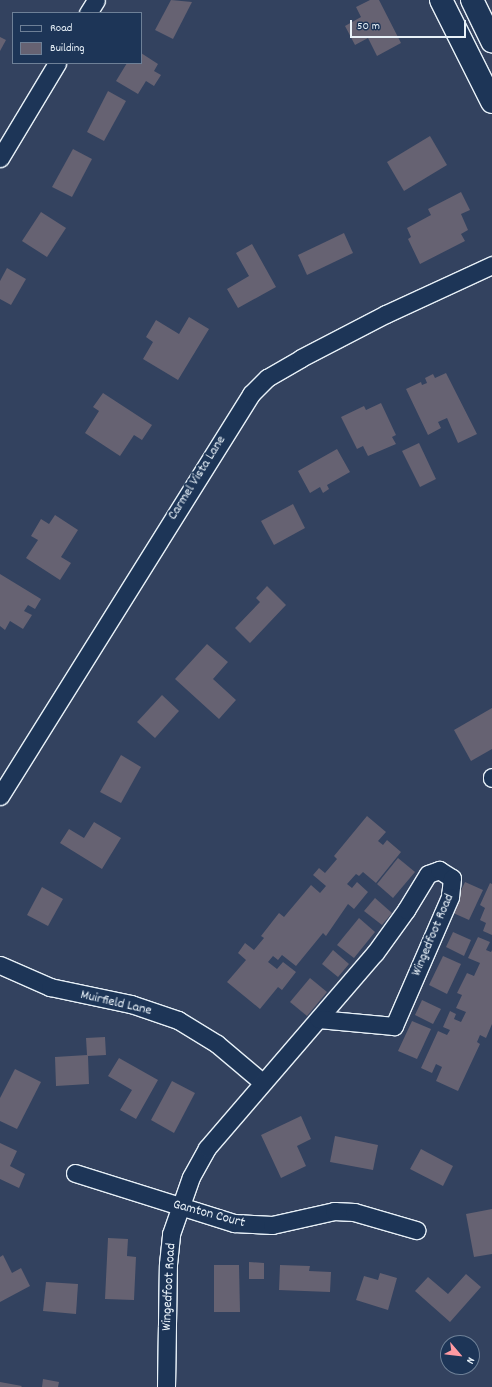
<!DOCTYPE html>
<html>
<head>
<meta charset="utf-8">
<style>
  body { margin:0 }
  #map { position:relative; width:492px; height:1387px; overflow:hidden; background:#33425f; font-family:Dekko,sans-serif }
  div>[style] { position:absolute }
  [style*='--x'] { left:calc(var(--x)*1px); top:calc(var(--y)*1px); width:calc(var(--w)*1px); rotate:calc(var(--a)*1deg) }
  .building>* { inset:0; background:#666272 }
  .roads { filter:drop-shadow(1px 0 #e8f1f8) drop-shadow(-1px 0 #e8f1f8) drop-shadow(0 1px #e8f1f8) drop-shadow(0 -1px #e8f1f8) }
  .street>* { height:17px; margin:-8.5px; padding:0 8.5px; transform-origin:8.5px; border-radius:8.5px; background:#1d3557 }
  .secondary>* { height:22px; margin:-11px; padding:0 11px; transform-origin:11px; border-radius:11px; background:#1d3557 }
  span { translate:-50% -50%; white-space:nowrap; text-align:center; line-height:1.15; -webkit-text-stroke:4px #1d3557; paint-order:stroke }
  .street-label { font-size:14px; color:#e8f1f8 }
  .legend { position:absolute; left:12px; top:12px; width:130px; height:52px; box-sizing:border-box; background:#1d3557; border:1px solid #6e8097; margin:0; padding:5px 7px; list-style:none; font-size:12px; color:#e8f1f8 }
  .legend li { display:flex; align-items:center; gap:8px; height:20px }
  .legend b { width:20px; border:1px solid #6e8097 }
  .north { position:absolute; left:440px; top:1335px; width:40px; height:40px; box-sizing:border-box; background:#1d3557; border:1px solid #6e8097; border-radius:50%; rotate:118deg; font-size:11px; font-weight:700; line-height:16px; text-align:center; color:#e8f1f8 }
  .north::after { content:''; display:block; margin:auto; width:14px; height:18px; background:#ff9aa2; clip-path:polygon(50% 0,100% 100%,50% 72%,0 100%) }
  .scale { position:absolute; left:350px; top:20px; width:116px; height:18px; box-sizing:border-box; border:2px solid #e8f1f8; border-top:0; padding-left:5px; font-size:12px; line-height:14px; white-space:nowrap; color:#e8f1f8; -webkit-text-stroke:3px #1d3557; paint-order:stroke }
</style>
</head>
<body>
<div id="map">
  <div class="building">
    <div style="clip-path:polygon(171px 0,192px 2px,173px 39px,155px 30px)"></div>
    <div style="clip-path:polygon(370px 0,379px 0,401px 43px,377px 56px,368px 38px,355px 45px,345px 26px,361px 17px,356px 7px)"></div>
    <div style="clip-path:polygon(0 37px,6px 40px,0 51px)"></div>
    <div style="clip-path:polygon(141px 53px,158px 64px,154px 71px,161px 75px,154px 86px,146px 81px,138px 94px,116px 81px,127px 63px,141px 63px)"></div>
    <div style="clip-path:polygon(108px 91px,126px 101px,104px 141px,87px 132px)"></div>
    <div style="clip-path:polygon(430px 136px,447px 165px,404px 191px,387px 162px)"></div>
    <div style="clip-path:polygon(73px 149px,92px 159px,72px 197px,52px 187px)"></div>
    <div style="clip-path:polygon(461px 192px,470px 210px,461px 214px,468px 230px,461px 234px,465px 241px,420px 264px,408px 239px,411px 237px,407px 228px,431px 215px,428px 209px)"></div>
    <div style="clip-path:polygon(41px 212px,66px 228px,47px 257px,22px 241px)"></div>
    <div style="clip-path:polygon(344px 233px,353px 253px,307px 275px,298px 255px)"></div>
    <div style="clip-path:polygon(252px 244px,276px 287px,238px 308px,227px 289px,249px 276px,236px 253px)"></div>
    <div style="clip-path:polygon(7px 268px,26px 279px,11px 305px,0 299px,0 281px)"></div>
    <div style="clip-path:polygon(189px 317px,209px 329px,178px 380px,143px 359px,153px 342px,146px 337px,156px 320px,179px 334px)"></div>
    <div style="clip-path:polygon(446px 373px,477px 434px,458px 443px,447px 418px,438px 422px,441px 428px,428px 435px,406px 389px,421px 382px,422px 385px,427px 383px,425px 378px,433px 374px,435px 378px)"></div>
    <div style="clip-path:polygon(103px 393px,152px 425px,142px 440px,134px 435px,120px 456px,85px 433px,99px 411px,93px 407px)"></div>
    <div style="clip-path:polygon(381px 403px,396px 435px,392px 437px,396px 444px,368px 456px,363px 446px,357px 449px,341px 417px,364px 406px,366px 410px)"></div>
    <div style="clip-path:polygon(419px 443px,436px 479px,420px 487px,402px 451px)"></div>
    <div style="clip-path:polygon(337px 449px,350px 472px,327px 485px,329px 489px,323px 493px,320px 487px,310px 493px,298px 471px)"></div>
    <div style="clip-path:polygon(293px 504px,305px 528px,274px 545px,261px 521px)"></div>
    <div style="clip-path:polygon(55px 515px,78px 530px,61px 557px,71px 563px,60px 580px,26px 558px,38px 540px,31px 536px,41px 519px,49px 524px)"></div>
    <div style="clip-path:polygon(0 574px,41px 599px,35px 609px,28px 605px,24px 611px,32px 615px,23px 629px,10px 621px,5px 630px,0 626px)"></div>
    <div style="clip-path:polygon(267px 586px,286px 605px,250px 643px,235px 628px,260px 602px,256px 598px)"></div>
    <div style="clip-path:polygon(207px 644px,228px 662px,213px 679px,236px 700px,219px 719px,175px 679px)"></div>
    <div style="clip-path:polygon(162px 695px,179px 711px,155px 738px,137px 722px)"></div>
    <div style="clip-path:polygon(492px 708px,492px 749px,471px 761px,454px 730px)"></div>
    <div style="clip-path:polygon(121px 755px,141px 767px,121px 803px,100px 792px)"></div>
    <div style="clip-path:polygon(367px 816px,386px 832px,378px 841px,383px 845px,387px 840px,401px 852px,376px 883px,363px 872px,359px 876px,356px 874px,347px 884px,352px 888px,357px 882px,368px 892px,354px 909px,348px 904px,326px 936px,323px 933px,296px 966px,282px 955px,278px 960px,273px 956px,268px 962px,277px 969px,283px 962px,296px 972px,282px 990px,278px 987px,260px 1009px,227px 982px,246px 960px,238px 953px,245px 943px,254px 950px,264px 938px,261px 936px,279px 913px,284px 917px,311px 885px,320px 893px,326px 886px,313px 875px,319px 868px,325px 873px,337px 859px,334px 856px)"></div>
    <div style="clip-path:polygon(94px 822px,121px 838px,102px 869px,60px 843px,69px 829px,84px 838px)"></div>
    <div style="clip-path:polygon(398px 858px,415px 872px,393px 898px,377px 884px)"></div>
    <div style="clip-path:polygon(465px 882px,483px 890px,469px 920px,451px 912px)"></div>
    <div style="clip-path:polygon(490px 883px,492px 884px,492px 935px,483px 931px,486px 923px,480px 920px,485px 908px,480px 905px)"></div>
    <div style="clip-path:polygon(42px 887px,63px 899px,48px 926px,27px 915px)"></div>
    <div style="clip-path:polygon(375px 898px,392px 913px,382px 925px,364px 911px)"></div>
    <div style="clip-path:polygon(359px 918px,375px 932px,354px 958px,337px 945px)"></div>
    <div style="clip-path:polygon(453px 932px,471px 940px,464px 956px,446px 947px)"></div>
    <div style="clip-path:polygon(478px 937px,490px 942px,486px 950px,491px 952px,492px 950px,492px 1024px,486px 1038px,480px 1035px,477px 1042px,480px 1044px,458px 1091px,436px 1081px,442px 1067px,436px 1064px,432px 1073px,421px 1068px,438px 1031px,447px 1035px,450px 1030px,443px 1027px,450px 1011px,456px 1014px,454px 1019px,461px 1022px,466px 1012px,456px 1008px,462px 995px,457px 993px,467px 973px,474px 976px,480px 963px,468px 958px)"></div>
    <div style="clip-path:polygon(333px 950px,349px 964px,338px 977px,322px 964px)"></div>
    <div style="clip-path:polygon(443px 956px,461px 964px,447px 994px,429px 985px)"></div>
    <div style="clip-path:polygon(310px 978px,327px 992px,307px 1016px,290px 1002px)"></div>
    <div style="clip-path:polygon(422px 1000px,441px 1009px,433px 1024px,415px 1015px)"></div>
    <div style="clip-path:polygon(412px 1021px,431px 1029px,417px 1059px,398px 1051px)"></div>
    <div style="clip-path:polygon(105px 1037px,106px 1055px,88px 1056px,89px 1084px,56px 1086px,55px 1057px,87px 1055px,86px 1038px)"></div>
    <div style="clip-path:polygon(119px 1058px,158px 1080px,136px 1119px,120px 1110px,132px 1090px,108px 1076px)"></div>
    <div style="clip-path:polygon(15px 1069px,41px 1082px,17px 1129px,0 1121px,0 1098px)"></div>
    <div style="clip-path:polygon(172px 1081px,195px 1093px,174px 1133px,151px 1120px)"></div>
    <div style="clip-path:polygon(301px 1116px,311px 1139px,297px 1146px,306px 1166px,281px 1178px,261px 1135px)"></div>
    <div style="clip-path:polygon(335px 1136px,378px 1145px,373px 1170px,330px 1162px)"></div>
    <div style="clip-path:polygon(0 1143px,17px 1151px,10px 1166px,25px 1174px,19px 1188px,0 1179px)"></div>
    <div style="clip-path:polygon(421px 1149px,453px 1166px,443px 1186px,410px 1169px)"></div>
    <div style="clip-path:polygon(492px 1209px,492px 1254px,474px 1257px,466px 1214px)"></div>
    <div style="clip-path:polygon(108px 1238px,128px 1239px,127px 1256px,136px 1257px,134px 1300px,105px 1299px)"></div>
    <div style="clip-path:polygon(3px 1255px,12px 1273px,21px 1268px,30px 1286px,0 1302px,0 1257px)"></div>
    <div style="clip-path:polygon(249px 1262px,264px 1263px,264px 1279px,249px 1279px)"></div>
    <div style="clip-path:polygon(214px 1265px,239px 1265px,240px 1312px,214px 1312px)"></div>
    <div style="clip-path:polygon(280px 1265px,310px 1266px,309px 1271px,331px 1272px,330px 1292px,279px 1290px)"></div>
    <div style="clip-path:polygon(380px 1273px,397px 1278px,388px 1310px,356px 1300px,364px 1276px,378px 1280px)"></div>
    <div style="clip-path:polygon(466px 1274px,481px 1287px,450px 1322px,415px 1291px,428px 1277px,448px 1294px)"></div>
    <div style="clip-path:polygon(46px 1282px,78px 1284px,76px 1314px,43px 1311px)"></div>
    <div style="clip-path:polygon(43px 1379px,59px 1382px,58px 1387px,42px 1387px)"></div>
    <div style="clip-path:polygon(0 1382px,22px 1386px,21px 1387px,0 1387px)"></div>
  </div>
  <div class="roads">
    <div class="street">
      <div style="--x:88;--y:13;--w:15;--a:-58"></div>
      <div style="--x:0;--y:158;--w:111;--a:-59"></div>
      <div style="--x:492;--y:778;--w:1;--a:-90"></div>
      <div style="--x:0;--y:796;--w:474;--a:-58"></div>
      <div style="--x:251;--y:394;--w:23;--a:-45"></div>
      <div style="--x:267;--y:378;--w:39;--a:-30"></div>
      <div style="--x:301;--y:358;--w:96;--a:-27.4"></div>
      <div style="--x:386;--y:314;--w:117;--a:-24.8"></div>
      <div style="--x:0;--y:965;--w:55;--a:23.7"></div>
      <div style="--x:50;--y:987;--w:83;--a:11.9"></div>
      <div style="--x:131;--y:1004;--w:50;--a:18.8"></div>
      <div style="--x:178;--y:1020;--w:46;--a:31.6"></div>
      <div style="--x:217;--y:1044;--w:59;--a:40.2"></div>
      <div style="--x:75;--y:1173;--w:167;--a:17.5"></div>
      <div style="--x:234;--y:1223;--w:38;--a:3"></div>
      <div style="--x:272;--y:1225;--w:64;--a:-12.7"></div>
      <div style="--x:334;--y:1211;--w:20;--a:3"></div>
      <div style="--x:354;--y:1212;--w:65;--a:16.2"></div>
      <div style="--x:166;--y:1387;--w:123;--a:-89.1"></div>
      <div style="--x:168;--y:1264;--w:30;--a:-84"></div>
      <div style="--x:171;--y:1234;--w:60;--a:-70.7"></div>
      <div style="--x:191;--y:1177;--w:33;--a:-61"></div>
      <div style="--x:207;--y:1148;--w:257;--a:-49.3"></div>
      <div style="--x:375;--y:953;--w:53;--a:-54.2"></div>
      <div style="--x:406;--y:910;--w:42;--a:-58.6"></div>
      <div style="--x:428;--y:874;--w:12;--a:-20"></div>
      <div style="--x:439;--y:870;--w:15;--a:32"></div>
      <div style="--x:452;--y:878;--w:19;--a:96"></div>
      <div style="--x:450;--y:897;--w:141;--a:113.5"></div>
      <div style="--x:394;--y:1026;--w:76;--a:-174.7"></div>
    </div>
    <div class="secondary">
      <div style="--x:441;--y:0;--w:114;--a:63.4"></div>
      <div style="--x:472;--y:0;--w:46;--a:64"></div>
    </div>
  </div>
  <div class="street-label">
    <span style="left:197px;top:478px;rotate:-58deg">Carmel Vista Lane</span>
    <span style="left:433px;top:935px;rotate:-67deg">Wingedfoot Road</span>
    <span style="left:116px;top:1003px;rotate:13deg">Muirfield Lane</span>
    <span style="left:209px;top:1214px;rotate:15deg">Gamton Court</span>
    <span style="left:169px;top:1287px;rotate:-87deg">Wingedfoot Road</span>
  </div>
  <ul class="legend">
  <li><b style="height:5px;background:#1d3557"></b>Road</li>
  <li><b style="height:11px;background:#666272"></b>Building</li>
  </ul>
  <div class="north">N</div>
  <div class="scale">50 m</div>
</div>
</body>
</html>
